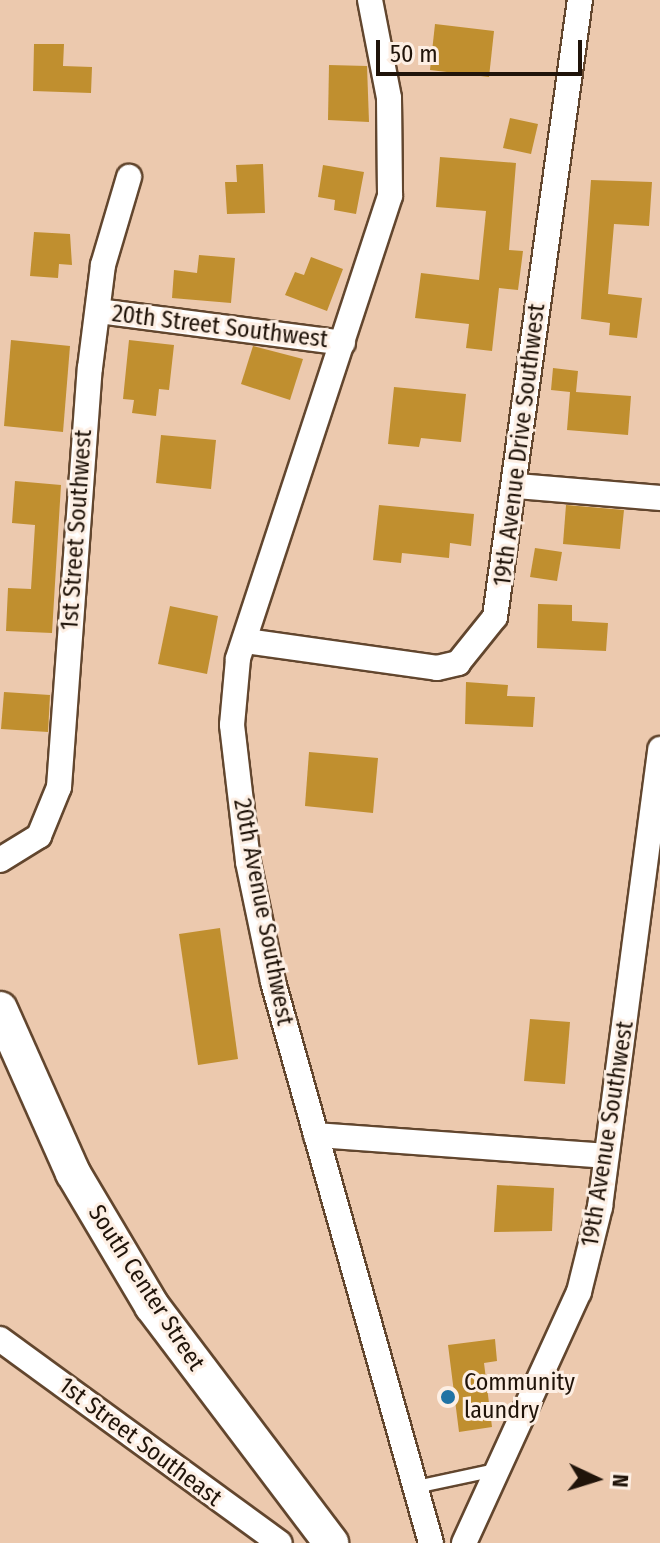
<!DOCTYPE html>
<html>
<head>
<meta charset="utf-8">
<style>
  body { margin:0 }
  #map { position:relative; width:660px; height:1543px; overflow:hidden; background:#ecc9ae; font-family:"Fira Sans Condensed",sans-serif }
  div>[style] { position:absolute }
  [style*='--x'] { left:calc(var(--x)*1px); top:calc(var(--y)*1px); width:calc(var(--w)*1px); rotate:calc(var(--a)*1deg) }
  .building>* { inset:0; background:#c08f2f }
  .roads { filter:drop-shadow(2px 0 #62462e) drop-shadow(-2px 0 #62462e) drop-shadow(0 2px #62462e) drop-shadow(0 -2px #62462e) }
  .lane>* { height:12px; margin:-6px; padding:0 6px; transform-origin:6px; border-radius:6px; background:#fff }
  .street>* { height:24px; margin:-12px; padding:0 12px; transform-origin:12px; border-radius:12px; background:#fff }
  .secondary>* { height:34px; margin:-17px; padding:0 17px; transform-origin:17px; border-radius:17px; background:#fff }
  .dots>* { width:22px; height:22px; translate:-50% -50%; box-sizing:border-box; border:4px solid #fdefe4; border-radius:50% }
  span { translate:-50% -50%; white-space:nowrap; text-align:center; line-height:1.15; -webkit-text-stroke:6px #fdefe4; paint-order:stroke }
  .street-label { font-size:24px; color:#20140a }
  .poi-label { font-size:24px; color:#20140a }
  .left { translate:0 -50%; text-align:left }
  .north { position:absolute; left:556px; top:1439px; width:80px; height:80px; -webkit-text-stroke:6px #fdefe4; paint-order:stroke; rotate:94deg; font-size:22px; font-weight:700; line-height:32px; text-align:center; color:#20140a }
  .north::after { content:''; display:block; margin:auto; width:28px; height:36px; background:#20140a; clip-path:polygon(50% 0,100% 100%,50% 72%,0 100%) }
  .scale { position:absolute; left:376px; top:40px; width:206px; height:36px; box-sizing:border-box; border:4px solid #20140a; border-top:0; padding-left:10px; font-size:24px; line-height:28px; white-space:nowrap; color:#20140a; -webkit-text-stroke:6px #fdefe4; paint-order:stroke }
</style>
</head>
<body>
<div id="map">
  <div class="building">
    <div style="clip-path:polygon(435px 24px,494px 31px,489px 77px,430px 70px)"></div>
    <div style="clip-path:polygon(34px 44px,64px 44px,63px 66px,92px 67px,91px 93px,33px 91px)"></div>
    <div style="clip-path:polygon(329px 65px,367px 66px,369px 122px,328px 120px)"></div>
    <div style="clip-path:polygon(510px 118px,538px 124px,531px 154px,503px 148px)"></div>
    <div style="clip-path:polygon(440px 157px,516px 163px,509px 250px,523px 251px,518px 290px,499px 288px,492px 351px,466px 348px,469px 324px,415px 318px,421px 273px,479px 280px,486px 211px,436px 207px)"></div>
    <div style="clip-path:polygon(263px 164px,265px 213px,227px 214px,225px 182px,237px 182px,236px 165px)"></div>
    <div style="clip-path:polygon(323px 165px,364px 172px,356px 214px,334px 210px,335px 200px,318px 197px)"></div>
    <div style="clip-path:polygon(591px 180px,652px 182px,649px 226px,614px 224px,608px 294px,642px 298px,637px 338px,609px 335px,610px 323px,581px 319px)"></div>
    <div style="clip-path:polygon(34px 232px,70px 234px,72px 265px,59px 264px,58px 278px,30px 276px)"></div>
    <div style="clip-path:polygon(199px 255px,235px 258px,231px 303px,172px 298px,174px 270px,197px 273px)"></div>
    <div style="clip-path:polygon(311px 257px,343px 269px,327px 311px,285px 295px,295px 272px,304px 275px)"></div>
    <div style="clip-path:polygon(11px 340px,70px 346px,63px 432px,4px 426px)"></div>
    <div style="clip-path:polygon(129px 340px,174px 345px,169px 390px,159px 389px,156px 416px,132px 413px,134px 400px,123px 399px)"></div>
    <div style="clip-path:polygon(253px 346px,303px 359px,290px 400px,241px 384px)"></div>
    <div style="clip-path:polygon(553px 368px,578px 371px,576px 392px,631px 396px,628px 435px,567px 430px,570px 392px,551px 390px)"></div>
    <div style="clip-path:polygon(394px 387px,466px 394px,461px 442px,421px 438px,419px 447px,388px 444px)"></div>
    <div style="clip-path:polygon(161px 435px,216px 440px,211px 489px,156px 483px)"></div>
    <div style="clip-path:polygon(15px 481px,61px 485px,52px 633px,6px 631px,8px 588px,31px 589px,35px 525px,12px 523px)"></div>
    <div style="clip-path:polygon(379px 505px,474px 514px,471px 546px,450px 543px,449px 558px,402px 553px,401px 563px,373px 560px)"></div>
    <div style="clip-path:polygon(566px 505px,624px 510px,620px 549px,563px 544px)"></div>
    <div style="clip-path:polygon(535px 548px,562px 552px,557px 581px,530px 577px)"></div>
    <div style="clip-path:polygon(538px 604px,572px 605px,572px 621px,608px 623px,606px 651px,537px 648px)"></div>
    <div style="clip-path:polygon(170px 606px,218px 616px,207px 674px,158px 664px)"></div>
    <div style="clip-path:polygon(466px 682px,508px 685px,507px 696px,535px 697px,533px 727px,465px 724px)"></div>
    <div style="clip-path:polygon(4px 692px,50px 695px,48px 732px,1px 729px)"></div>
    <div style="clip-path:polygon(309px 752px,378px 758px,373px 813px,305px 806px)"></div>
    <div style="clip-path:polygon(220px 928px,238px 1059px,198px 1065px,179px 934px)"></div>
    <div style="clip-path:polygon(530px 1019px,570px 1022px,565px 1084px,524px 1081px)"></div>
    <div style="clip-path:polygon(497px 1185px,554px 1188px,552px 1231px,494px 1232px)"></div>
    <div style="clip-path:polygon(495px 1339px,497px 1361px,484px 1363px,492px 1427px,459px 1432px,448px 1345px)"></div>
  </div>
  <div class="roads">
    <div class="lane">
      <div style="--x:416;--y:1487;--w:82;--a:-12"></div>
    </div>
    <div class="street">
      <div style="--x:370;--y:0;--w:100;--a:79"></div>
      <div style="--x:389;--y:98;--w:98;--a:89.4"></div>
      <div style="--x:390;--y:196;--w:487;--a:108.2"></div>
      <div style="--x:238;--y:659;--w:66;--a:95.2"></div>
      <div style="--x:232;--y:725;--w:138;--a:83.3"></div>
      <div style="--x:248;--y:862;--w:123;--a:78.2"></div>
      <div style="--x:273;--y:982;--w:583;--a:74.27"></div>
      <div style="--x:98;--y:311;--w:247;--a:7.4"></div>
      <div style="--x:517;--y:486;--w:144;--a:4.8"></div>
      <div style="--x:246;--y:641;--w:193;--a:8"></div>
      <div style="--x:437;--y:668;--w:22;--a:-13"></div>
      <div style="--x:458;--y:663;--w:59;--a:-51.2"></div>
      <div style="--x:495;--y:617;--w:623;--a:-82.16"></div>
      <div style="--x:0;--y:860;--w:46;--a:-31.6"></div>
      <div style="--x:39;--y:836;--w:53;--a:-67.8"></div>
      <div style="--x:59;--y:787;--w:420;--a:-85.8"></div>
      <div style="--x:90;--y:368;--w:104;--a:-82.8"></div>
      <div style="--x:103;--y:265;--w:92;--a:-73.5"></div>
      <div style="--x:316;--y:1135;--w:291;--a:4.1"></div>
      <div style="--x:0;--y:1339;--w:346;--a:36.1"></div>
      <div style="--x:464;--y:1543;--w:276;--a:-65.4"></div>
      <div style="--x:579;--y:1292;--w:88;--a:-76.1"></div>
      <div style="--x:600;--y:1207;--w:462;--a:-82.5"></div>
    </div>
    <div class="secondary">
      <div style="--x:0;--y:1009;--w:180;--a:66"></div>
      <div style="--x:73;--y:1173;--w:155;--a:59.3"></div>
      <div style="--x:152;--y:1306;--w:297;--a:52.9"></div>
    </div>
  </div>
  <div class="dots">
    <div style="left:448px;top:1397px;background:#2173a4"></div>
  </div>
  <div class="street-label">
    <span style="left:220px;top:327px;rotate:7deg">20th Street Southwest</span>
    <span style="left:520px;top:445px;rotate:-83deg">19th Avenue Drive Southwest</span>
    <span style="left:77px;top:530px;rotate:-86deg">1st Street Southwest</span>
    <span style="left:263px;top:912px;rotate:79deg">20th Avenue Southwest</span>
    <span style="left:608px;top:1134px;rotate:-81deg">19th Avenue Southwest</span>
    <span style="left:146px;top:1288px;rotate:57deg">South Center Street</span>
    <span style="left:140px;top:1442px;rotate:37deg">1st Street Southeast</span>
  </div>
  <div class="poi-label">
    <span class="left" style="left:464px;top:1397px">Community<br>laundry</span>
  </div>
  <div class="north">N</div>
  <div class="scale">50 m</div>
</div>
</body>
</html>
